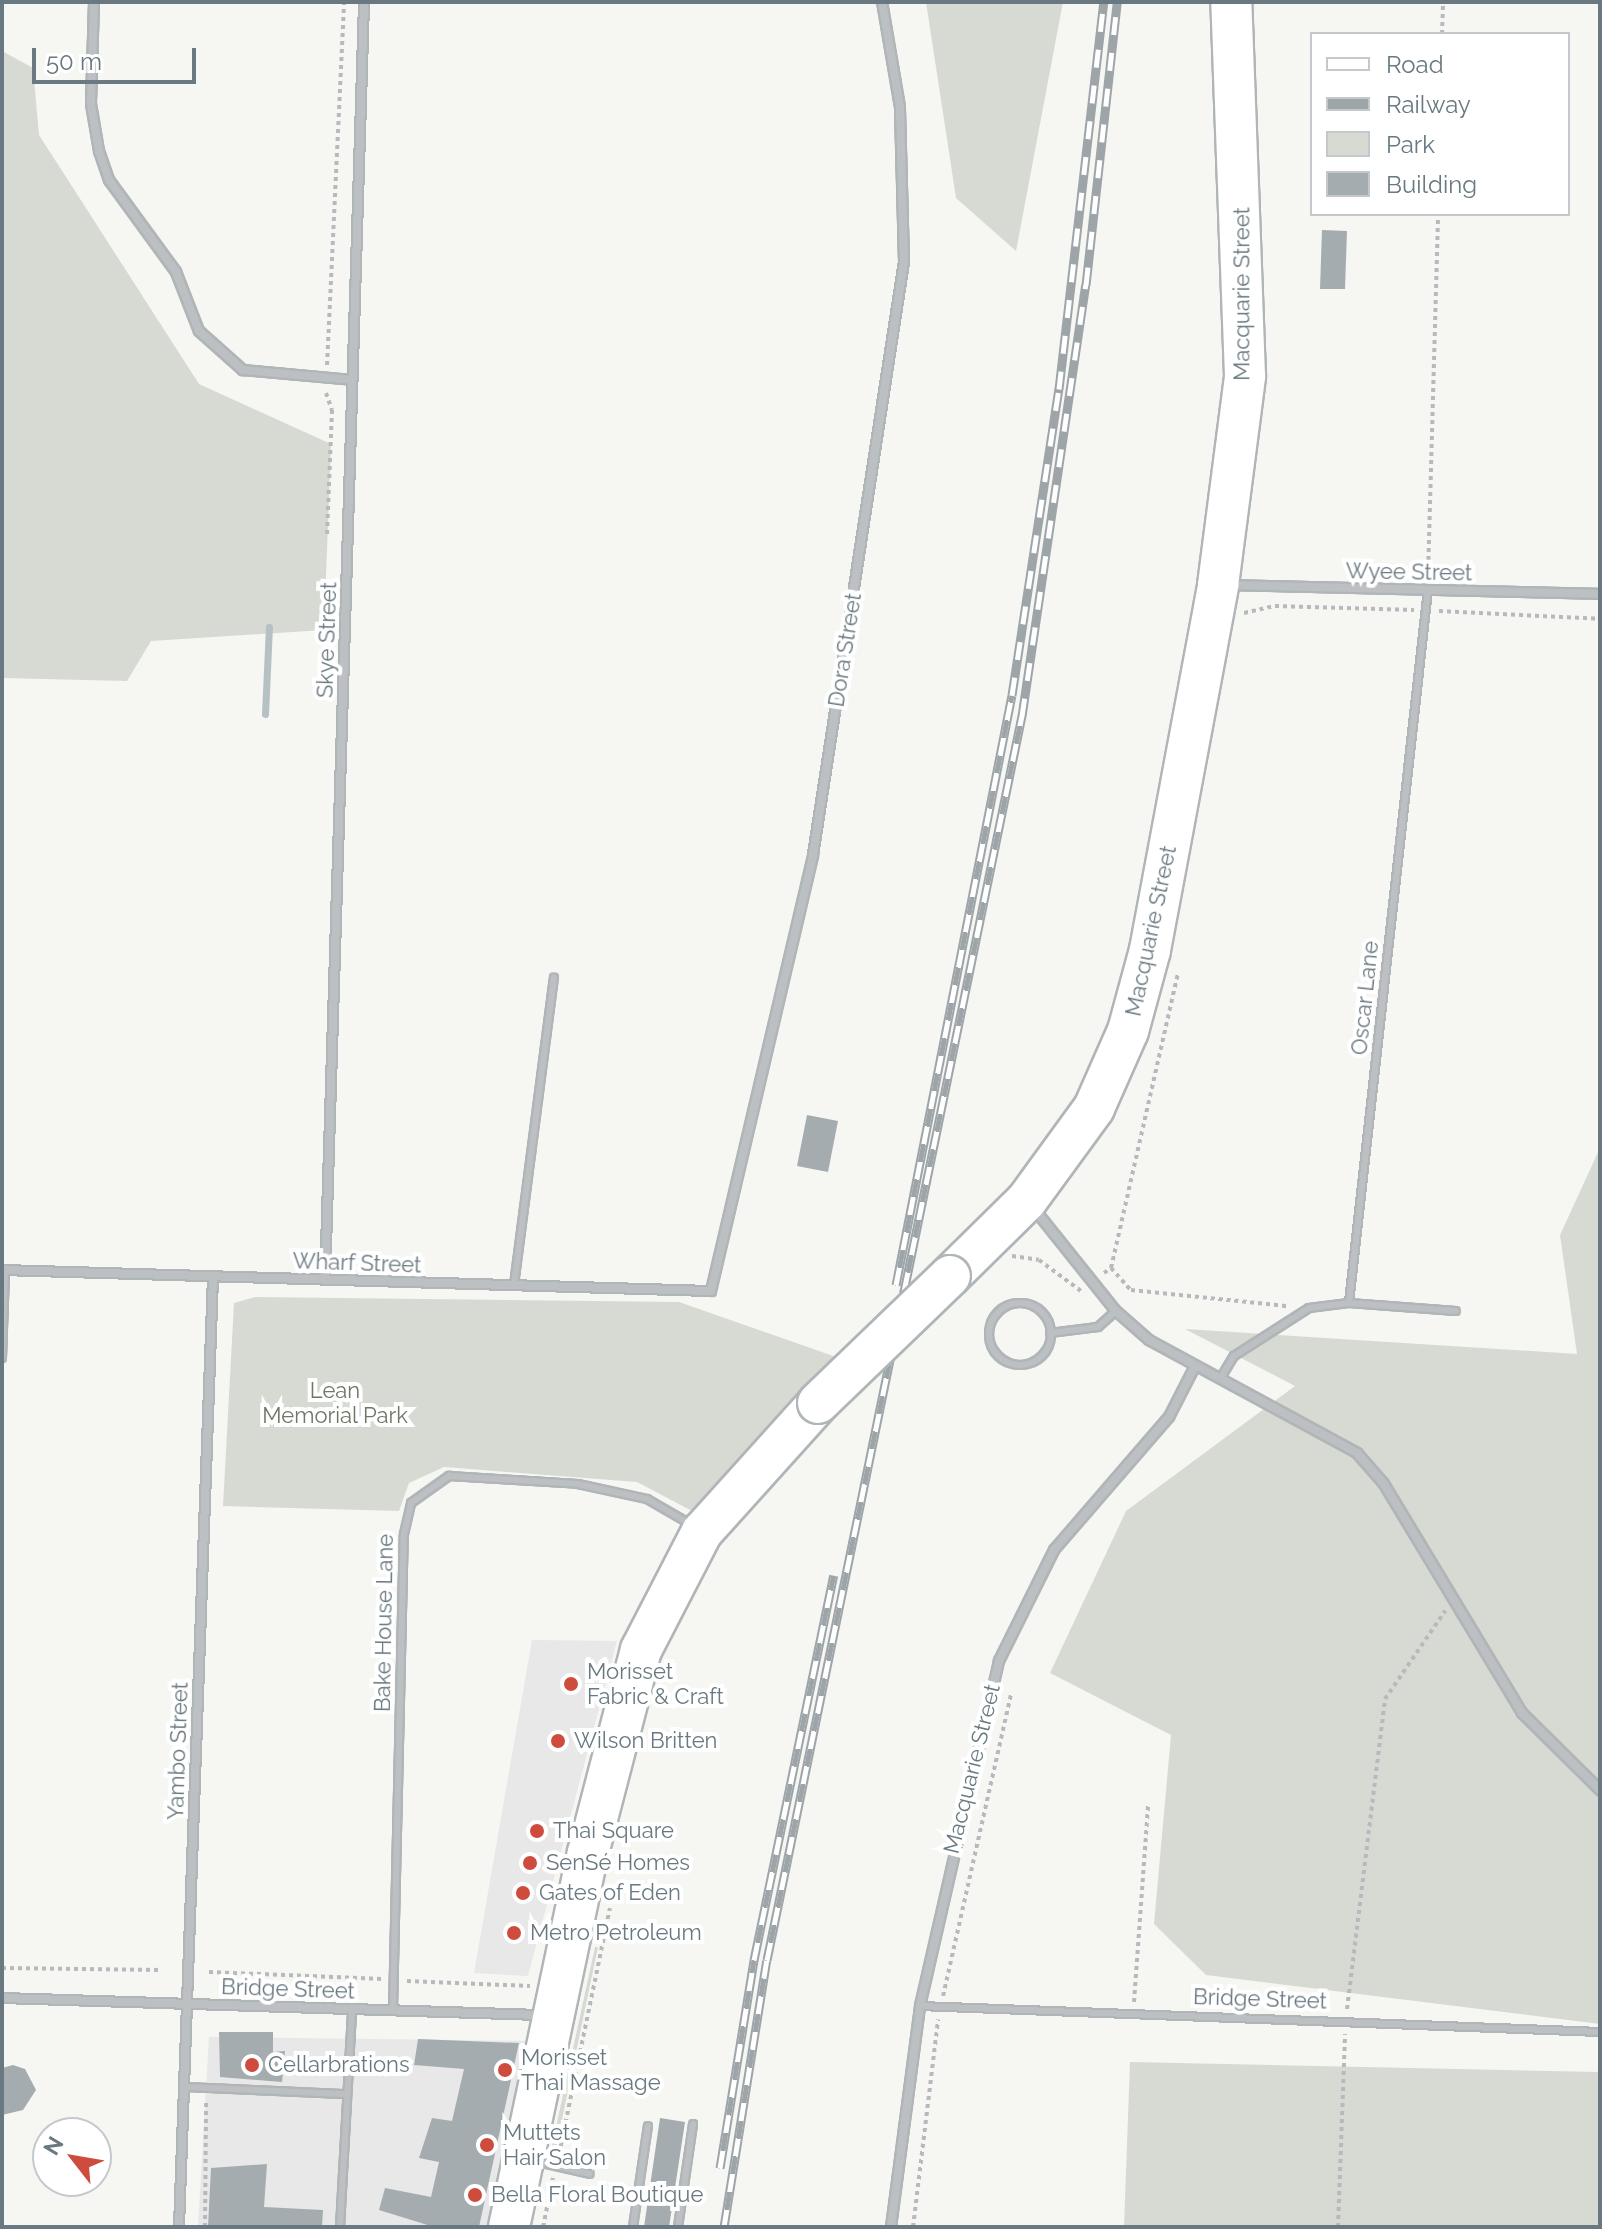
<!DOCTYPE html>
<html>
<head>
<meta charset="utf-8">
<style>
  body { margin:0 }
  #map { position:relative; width:1602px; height:2229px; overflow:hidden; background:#f6f6f3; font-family:Raleway,sans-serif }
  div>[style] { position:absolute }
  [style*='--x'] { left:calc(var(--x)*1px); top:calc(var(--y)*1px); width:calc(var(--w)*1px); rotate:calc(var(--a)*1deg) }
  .built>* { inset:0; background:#e7e8e7 }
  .green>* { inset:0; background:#d7dad3 }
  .stream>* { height:7px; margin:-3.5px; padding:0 3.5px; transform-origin:3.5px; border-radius:3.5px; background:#b5c1c3 }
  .building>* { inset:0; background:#a4acb0 }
  .path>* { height:4px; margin-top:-2px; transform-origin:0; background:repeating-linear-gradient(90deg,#b6babc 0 4px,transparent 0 8px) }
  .roads { filter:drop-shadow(2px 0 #b0b5b7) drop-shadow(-2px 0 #b0b5b7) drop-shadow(0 2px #b0b5b7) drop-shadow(0 -2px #b0b5b7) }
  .lane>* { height:6px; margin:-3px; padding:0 3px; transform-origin:3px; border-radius:3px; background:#bcc0c3 }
  .lane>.ring { margin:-3px; padding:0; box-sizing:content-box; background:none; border:6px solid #bcc0c3; border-radius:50% }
  .street>* { height:8px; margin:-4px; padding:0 4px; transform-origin:4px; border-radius:4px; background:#bcc0c3 }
  .primary>* { height:40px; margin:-20px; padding:0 20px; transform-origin:20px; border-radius:20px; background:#fff }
  .rail>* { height:9px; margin-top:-4.5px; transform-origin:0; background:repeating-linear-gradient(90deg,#fff 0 18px,#9ea5a9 0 36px); box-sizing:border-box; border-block:2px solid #9ea5a9 }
  .bridges { filter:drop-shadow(2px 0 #b0b5b7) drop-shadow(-2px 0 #b0b5b7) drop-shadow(0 2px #b0b5b7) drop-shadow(0 -2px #b0b5b7) }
  .primary-bridge>* { height:40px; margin:-20px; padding:0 20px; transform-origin:20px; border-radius:20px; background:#fff }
  .dots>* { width:22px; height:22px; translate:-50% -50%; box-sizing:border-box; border:4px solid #fff; border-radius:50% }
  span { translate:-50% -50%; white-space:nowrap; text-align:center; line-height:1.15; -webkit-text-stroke:8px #fff; paint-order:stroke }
  .street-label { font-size:22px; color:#697981 }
  .park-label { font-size:22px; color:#6d7967 }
  .poi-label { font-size:22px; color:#697981 }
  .left { translate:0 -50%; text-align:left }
  .frame { position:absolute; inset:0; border:4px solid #697981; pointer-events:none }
  .legend { position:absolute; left:1310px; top:32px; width:260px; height:184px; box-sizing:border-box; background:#fff; border:2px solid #c3c9cd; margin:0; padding:10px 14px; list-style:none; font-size:24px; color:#697981 }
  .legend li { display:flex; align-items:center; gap:16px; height:40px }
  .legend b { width:40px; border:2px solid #c3c9cd }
  .north { position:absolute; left:32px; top:2117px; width:80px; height:80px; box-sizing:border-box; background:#fff; border:2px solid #c3c9cd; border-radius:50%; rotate:301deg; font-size:22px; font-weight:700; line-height:32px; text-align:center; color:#697981 }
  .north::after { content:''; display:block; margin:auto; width:28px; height:36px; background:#cd4c3d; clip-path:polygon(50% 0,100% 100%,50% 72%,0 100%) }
  .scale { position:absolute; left:32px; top:48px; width:164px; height:36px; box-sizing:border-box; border:4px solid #697981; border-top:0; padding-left:10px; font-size:24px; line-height:28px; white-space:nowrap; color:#697981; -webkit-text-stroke:6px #fff; paint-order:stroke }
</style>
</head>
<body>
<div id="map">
  <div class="built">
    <div style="clip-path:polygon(532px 1640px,617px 1641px,528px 1976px,474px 1973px)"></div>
    <div style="clip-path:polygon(209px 2037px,537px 2041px,487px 2227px,198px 2227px)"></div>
  </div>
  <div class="green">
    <div style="clip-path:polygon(926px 2px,1063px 2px,1016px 251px,956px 198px)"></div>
    <div style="clip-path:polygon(2px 51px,33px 68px,39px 135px,199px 384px,331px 444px,324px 630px,151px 641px,127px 681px,2px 678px)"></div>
    <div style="clip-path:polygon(1600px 1148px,1600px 2024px,1206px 1975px,1154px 1924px,1171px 1735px,1050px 1673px,1126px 1511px,1295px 1386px,1185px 1329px,1577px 1354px,1560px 1235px)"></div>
    <div style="clip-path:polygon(255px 1297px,679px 1302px,839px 1358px,692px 1511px,637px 1482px,444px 1467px,409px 1483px,399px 1511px,223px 1506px,234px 1303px)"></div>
    <div style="clip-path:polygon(595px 1947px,598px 1947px,555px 2153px,551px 2150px)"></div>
    <div style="clip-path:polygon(1130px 2062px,1600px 2072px,1600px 2227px,1124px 2227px)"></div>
  </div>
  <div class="stream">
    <div style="--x:265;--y:714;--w:87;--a:-87.4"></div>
  </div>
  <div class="building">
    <div style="clip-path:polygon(1322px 230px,1347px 231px,1345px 289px,1320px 289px)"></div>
    <div style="clip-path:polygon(807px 1115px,838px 1121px,828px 1172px,797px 1166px)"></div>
    <div style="clip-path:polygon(219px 2032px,273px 2032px,273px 2052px,285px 2051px,282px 2082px,220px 2077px)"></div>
    <div style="clip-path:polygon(418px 2039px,519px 2043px,479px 2227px,434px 2227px,379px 2210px,385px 2188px,431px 2197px,439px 2162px,419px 2158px,432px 2118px,452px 2121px,464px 2069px,414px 2065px)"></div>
    <div style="clip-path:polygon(13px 2065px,25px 2069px,36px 2090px,23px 2110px,2px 2115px,2px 2068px)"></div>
    <div style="clip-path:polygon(660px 2118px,685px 2122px,669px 2227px,644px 2227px)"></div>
    <div style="clip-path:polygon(267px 2164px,264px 2207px,323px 2210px,322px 2227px,208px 2227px,211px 2168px)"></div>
  </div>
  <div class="path">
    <div style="--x:1442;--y:34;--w:32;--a:-88"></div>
    <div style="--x:327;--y:365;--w:363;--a:-87.3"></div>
    <div style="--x:326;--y:393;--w:18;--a:71"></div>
    <div style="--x:332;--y:410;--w:124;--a:92.3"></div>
    <div style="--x:1428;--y:576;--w:362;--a:-88.4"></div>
    <div style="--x:1439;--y:611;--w:161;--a:2.8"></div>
    <div style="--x:1244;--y:613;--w:32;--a:-13"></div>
    <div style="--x:1275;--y:606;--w:139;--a:1.6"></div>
    <div style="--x:1012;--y:1256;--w:27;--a:8"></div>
    <div style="--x:1039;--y:1260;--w:52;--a:36.4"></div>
    <div style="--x:1111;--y:1268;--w:303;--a:-77.2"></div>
    <div style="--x:1104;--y:1273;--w:9;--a:-36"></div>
    <div style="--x:1111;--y:1268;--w:30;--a:48"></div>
    <div style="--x:1131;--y:1290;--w:157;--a:5.9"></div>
    <div style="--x:2;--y:1968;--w:160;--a:0.7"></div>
    <div style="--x:209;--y:1972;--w:174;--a:2.3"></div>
    <div style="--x:407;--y:1981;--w:123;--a:2.3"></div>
    <div style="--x:943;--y:1996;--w:310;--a:-77.3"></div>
    <div style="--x:1134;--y:2002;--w:197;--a:-85.9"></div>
    <div style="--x:1347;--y:2009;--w:312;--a:-83"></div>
    <div style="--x:1385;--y:1699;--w:107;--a:-55.7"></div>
    <div style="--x:559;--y:2154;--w:251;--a:-78.3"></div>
    <div style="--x:205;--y:2227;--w:126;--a:-89.5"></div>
    <div style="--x:543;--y:2227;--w:50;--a:-78.5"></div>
    <div style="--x:913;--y:2227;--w:209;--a:-83.1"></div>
    <div style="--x:1338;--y:2227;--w:193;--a:-87.9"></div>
  </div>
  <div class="roads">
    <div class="lane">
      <div style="--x:514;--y:1285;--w:310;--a:-82.6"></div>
      <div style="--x:1349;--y:1303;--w:717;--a:-83.68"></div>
      <div class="ring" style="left:989px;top:1303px;width:56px;height:56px"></div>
      <div style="--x:1050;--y:1333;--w:48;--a:-7.1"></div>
      <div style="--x:1098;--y:1327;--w:24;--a:-42"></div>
      <div style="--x:2;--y:1358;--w:87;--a:-88"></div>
      <div style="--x:1220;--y:1379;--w:27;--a:-59"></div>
      <div style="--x:1234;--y:1356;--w:89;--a:-32.6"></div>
      <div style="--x:1309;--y:1308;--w:40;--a:-7.1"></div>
      <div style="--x:1349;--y:1303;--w:107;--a:4.3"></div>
      <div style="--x:920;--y:2006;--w:680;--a:2.19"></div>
      <div style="--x:393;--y:2010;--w:476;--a:-88.7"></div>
      <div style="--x:404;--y:1534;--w:32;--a:-77"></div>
      <div style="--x:411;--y:1503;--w:47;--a:-35.4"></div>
      <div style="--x:449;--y:1476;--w:129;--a:3.5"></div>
      <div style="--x:578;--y:1484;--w:71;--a:12.3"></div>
      <div style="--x:647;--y:1499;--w:52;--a:30"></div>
      <div style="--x:184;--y:2087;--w:161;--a:2.5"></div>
      <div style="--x:538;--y:2162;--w:53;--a:13"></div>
      <div style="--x:340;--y:2227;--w:218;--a:-86.8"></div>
      <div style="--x:633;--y:2227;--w:102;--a:-81.6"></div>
      <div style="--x:678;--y:2227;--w:104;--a:-81.7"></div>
    </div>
    <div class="street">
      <div style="--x:94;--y:2;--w:102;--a:91.7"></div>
      <div style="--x:91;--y:104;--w:48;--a:80.3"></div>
      <div style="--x:99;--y:151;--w:31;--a:71"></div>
      <div style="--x:109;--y:180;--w:114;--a:53.9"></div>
      <div style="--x:176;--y:272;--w:63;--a:68.7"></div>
      <div style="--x:199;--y:331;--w:59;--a:41.6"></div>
      <div style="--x:243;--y:370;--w:109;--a:5.2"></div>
      <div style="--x:1231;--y:585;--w:369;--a:1.4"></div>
      <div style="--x:1035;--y:1210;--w:129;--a:51.3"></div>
      <div style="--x:1116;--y:1311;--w:44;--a:41.3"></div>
      <div style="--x:1149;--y:1340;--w:237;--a:28.5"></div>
      <div style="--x:1357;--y:1453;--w:41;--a:48.9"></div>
      <div style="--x:1384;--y:1484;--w:267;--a:58.9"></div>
      <div style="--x:1522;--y:1713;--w:110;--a:44.6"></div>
      <div style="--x:2;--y:1270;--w:709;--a:1.7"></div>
      <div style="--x:711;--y:1291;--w:448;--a:-76.8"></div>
      <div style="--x:813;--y:855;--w:600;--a:-81.28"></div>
      <div style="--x:904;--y:262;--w:155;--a:-91.5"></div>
      <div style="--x:900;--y:107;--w:107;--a:-99.7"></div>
      <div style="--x:325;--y:1280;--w:1279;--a:-88.25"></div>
      <div style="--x:2;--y:1998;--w:539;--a:1.81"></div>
      <div style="--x:179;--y:2227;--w:951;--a:-87.95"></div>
      <div style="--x:891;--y:2227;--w:223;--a:-82.5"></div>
      <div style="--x:920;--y:2006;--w:354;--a:-77.1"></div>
      <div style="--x:999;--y:1661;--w:124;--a:-63.6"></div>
      <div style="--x:1054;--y:1550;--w:176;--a:-49.2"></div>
      <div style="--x:1169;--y:1417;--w:53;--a:-62.9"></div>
    </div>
    <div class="primary">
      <div style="--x:950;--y:1276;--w:108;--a:-44.6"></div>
      <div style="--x:1027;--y:1200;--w:114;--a:-53.9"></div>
      <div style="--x:1094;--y:1108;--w:84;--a:-66.2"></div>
      <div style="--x:1128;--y:1031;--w:84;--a:-74.8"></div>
      <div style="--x:1150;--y:950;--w:371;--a:-79.4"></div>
      <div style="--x:1218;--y:585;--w:211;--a:-82.6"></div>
      <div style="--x:1245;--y:376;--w:374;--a:-92.1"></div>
      <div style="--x:509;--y:2227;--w:382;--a:-78.1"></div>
      <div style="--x:588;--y:1853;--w:210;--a:-75.4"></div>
      <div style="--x:641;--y:1650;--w:133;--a:-62.7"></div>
      <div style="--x:702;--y:1532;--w:173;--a:-48"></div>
    </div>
  </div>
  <div class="rail">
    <div style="--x:896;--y:1285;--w:601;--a:-78.88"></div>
    <div style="--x:1012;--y:695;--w:310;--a:-81.3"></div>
    <div style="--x:1059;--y:389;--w:390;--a:-83.4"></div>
    <div style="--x:720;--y:2168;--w:211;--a:-80.7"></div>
    <div style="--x:754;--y:1960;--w:393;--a:-78.3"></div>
    <div style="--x:724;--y:2227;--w:270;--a:-80.9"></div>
    <div style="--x:767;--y:1960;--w:1270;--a:-78.42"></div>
    <div style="--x:1022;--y:716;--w:436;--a:-81.6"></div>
    <div style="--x:1086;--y:285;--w:285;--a:-83.7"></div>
  </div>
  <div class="bridges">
    <div class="primary-bridge">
      <div style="--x:818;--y:1403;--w:183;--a:-43.9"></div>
    </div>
  </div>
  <div class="dots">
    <div style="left:571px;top:1684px;background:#cd4c3d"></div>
    <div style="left:558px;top:1741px;background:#cd4c3d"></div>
    <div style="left:537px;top:1831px;background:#cd4c3d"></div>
    <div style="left:530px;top:1863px;background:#cd4c3d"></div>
    <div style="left:523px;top:1893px;background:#cd4c3d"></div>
    <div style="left:514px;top:1933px;background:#cd4c3d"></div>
    <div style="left:252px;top:2065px;background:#cd4c3d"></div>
    <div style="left:505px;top:2070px;background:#cd4c3d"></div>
    <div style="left:487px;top:2145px;background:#cd4c3d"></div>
    <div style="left:475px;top:2195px;background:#cd4c3d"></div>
  </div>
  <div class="street-label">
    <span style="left:1242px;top:294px;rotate:-90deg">Macquarie Street</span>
    <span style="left:1409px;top:572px;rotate:1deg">Wyee Street</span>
    <span style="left:327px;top:640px;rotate:-88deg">Skye Street</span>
    <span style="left:845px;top:650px;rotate:-81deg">Dora Street</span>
    <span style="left:1151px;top:931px;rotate:-78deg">Macquarie Street</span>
    <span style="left:1365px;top:998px;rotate:-84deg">Oscar Lane</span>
    <span style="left:357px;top:1263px;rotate:2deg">Wharf Street</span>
    <span style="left:384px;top:1623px;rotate:-89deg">Bake House Lane</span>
    <span style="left:178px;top:1751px;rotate:-88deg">Yambo Street</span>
    <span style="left:972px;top:1769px;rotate:-76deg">Macquarie Street</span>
    <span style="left:288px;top:1989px;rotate:2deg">Bridge Street</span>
    <span style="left:1260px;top:1999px;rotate:2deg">Bridge Street</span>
  </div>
  <div class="park-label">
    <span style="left:335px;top:1403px">Lean<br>Memorial Park</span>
  </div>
  <div class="poi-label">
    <span class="left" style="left:587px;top:1684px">Morisset<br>Fabric &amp; Craft</span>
    <span class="left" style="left:574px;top:1741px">Wilson Britten</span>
    <span class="left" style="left:553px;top:1831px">Thai Square</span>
    <span class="left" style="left:546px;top:1863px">SenSé Homes</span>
    <span class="left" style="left:539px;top:1893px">Gates of Eden</span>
    <span class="left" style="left:530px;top:1933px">Metro Petroleum</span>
    <span class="left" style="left:521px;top:2070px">Morisset<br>Thai Massage</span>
    <span class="left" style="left:268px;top:2065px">Cellarbrations</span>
    <span class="left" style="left:503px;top:2145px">Muttets<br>Hair Salon</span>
    <span class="left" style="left:491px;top:2195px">Bella Floral Boutique</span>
  </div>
  <div class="frame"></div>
  <ul class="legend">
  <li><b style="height:10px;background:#fff"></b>Road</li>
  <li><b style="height:10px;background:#9ea5a9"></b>Railway</li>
  <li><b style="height:22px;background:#d7dad3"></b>Park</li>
  <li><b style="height:22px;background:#a4acb0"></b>Building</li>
  </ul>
  <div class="north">N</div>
  <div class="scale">50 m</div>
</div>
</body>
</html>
